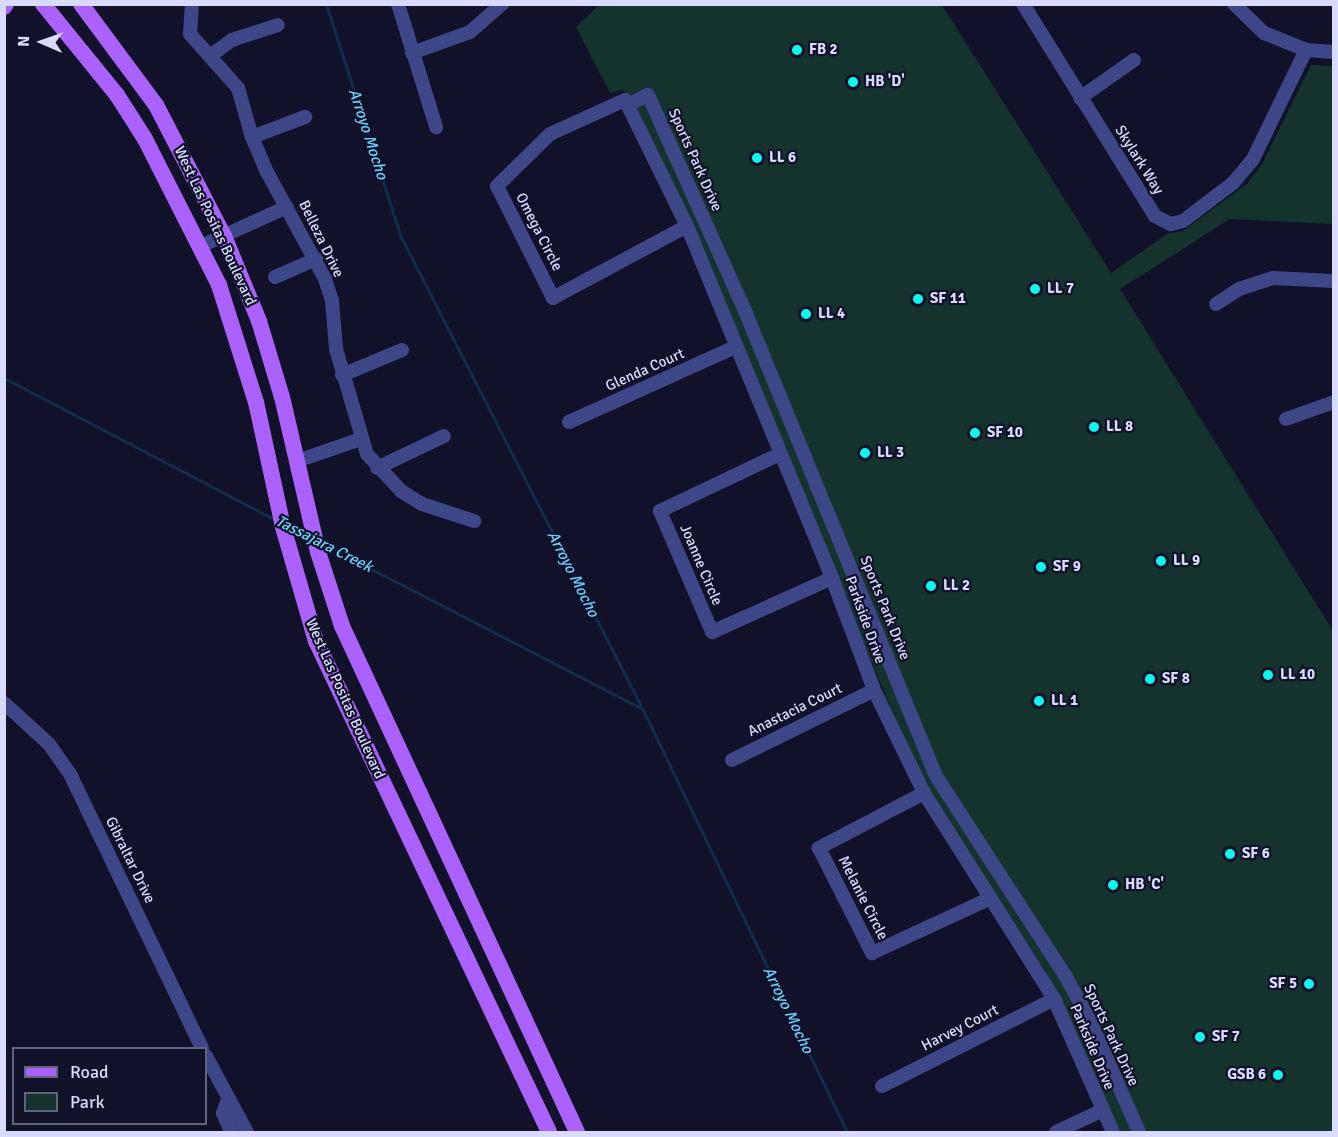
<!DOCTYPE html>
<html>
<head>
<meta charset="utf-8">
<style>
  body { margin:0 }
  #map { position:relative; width:1338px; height:1137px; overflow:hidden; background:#111129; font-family:Signika,sans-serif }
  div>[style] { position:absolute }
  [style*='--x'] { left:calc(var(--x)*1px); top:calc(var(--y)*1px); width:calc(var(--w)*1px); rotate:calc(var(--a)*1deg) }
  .green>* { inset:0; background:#14332d }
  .stream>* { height:3px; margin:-1.5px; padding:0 1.5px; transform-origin:1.5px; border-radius:1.5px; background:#0e2e4b }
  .minor>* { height:14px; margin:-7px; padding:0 7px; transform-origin:7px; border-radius:7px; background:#3d4687 }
  .major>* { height:16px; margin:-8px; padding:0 8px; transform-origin:8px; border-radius:8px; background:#ab62fd }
  .dots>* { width:16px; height:16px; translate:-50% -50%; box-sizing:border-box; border:3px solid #111129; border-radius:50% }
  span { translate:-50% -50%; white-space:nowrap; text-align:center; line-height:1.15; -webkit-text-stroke:4.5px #111129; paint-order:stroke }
  .poi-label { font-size:15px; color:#d9dbfe; font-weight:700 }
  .left { translate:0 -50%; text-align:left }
  .right { translate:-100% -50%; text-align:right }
  .street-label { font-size:15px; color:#d9dbfe }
  .water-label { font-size:16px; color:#69d0fd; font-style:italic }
  .frame { position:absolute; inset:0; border:6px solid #d9dbfe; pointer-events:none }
  .legend { position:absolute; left:12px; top:1047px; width:195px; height:78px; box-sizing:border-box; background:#111129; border:2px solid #61627e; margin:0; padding:8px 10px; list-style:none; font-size:18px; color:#d9dbfe }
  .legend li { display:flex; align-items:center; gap:12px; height:30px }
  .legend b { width:30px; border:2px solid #61627e }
  .north { position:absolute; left:12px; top:12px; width:60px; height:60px; -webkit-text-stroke:4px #111129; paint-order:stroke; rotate:272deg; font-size:16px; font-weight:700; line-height:24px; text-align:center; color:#d9dbfe }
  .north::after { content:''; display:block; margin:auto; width:21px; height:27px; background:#d9dbfe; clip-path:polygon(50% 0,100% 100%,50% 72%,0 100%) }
</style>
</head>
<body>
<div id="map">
  <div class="green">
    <div style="clip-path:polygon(599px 5px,942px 5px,1111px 273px,1167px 234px,1183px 231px,1248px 183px,1262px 164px,1311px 65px,1333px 66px,1333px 224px,1230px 219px,1120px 289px,1333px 631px,1333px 1132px,1120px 1132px,1044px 969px,927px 789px,909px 752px,775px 428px,635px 109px,633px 98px,622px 90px,610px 93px,576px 27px)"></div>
  </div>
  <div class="stream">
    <div style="--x:326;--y:4;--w:245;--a:72.2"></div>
    <div style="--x:401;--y:237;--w:531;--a:62.9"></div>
    <div style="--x:643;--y:710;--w:469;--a:64.2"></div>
    <div style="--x:4;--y:378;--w:305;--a:27.6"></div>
    <div style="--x:288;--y:526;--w:24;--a:28"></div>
    <div style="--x:323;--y:544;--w:359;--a:27.3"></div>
  </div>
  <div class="minor">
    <div style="--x:192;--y:4;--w:30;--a:94"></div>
    <div style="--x:190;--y:34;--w:72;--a:48.4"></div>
    <div style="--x:238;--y:88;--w:51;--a:74.1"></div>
    <div style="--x:252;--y:137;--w:38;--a:67"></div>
    <div style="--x:267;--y:172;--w:122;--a:61.5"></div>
    <div style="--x:325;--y:279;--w:23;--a:72"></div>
    <div style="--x:332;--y:301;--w:48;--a:85.2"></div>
    <div style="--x:336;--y:349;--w:109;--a:73.6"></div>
    <div style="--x:367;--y:454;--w:50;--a:47.4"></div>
    <div style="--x:401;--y:491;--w:25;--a:32"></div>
    <div style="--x:422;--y:504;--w:55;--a:18.1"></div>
    <div style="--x:398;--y:4;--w:129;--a:72.8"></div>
    <div style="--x:1023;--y:4;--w:250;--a:58.1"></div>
    <div style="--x:1155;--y:216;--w:18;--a:27"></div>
    <div style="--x:1171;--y:224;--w:12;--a:-14"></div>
    <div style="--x:1183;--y:221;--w:63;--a:-37.2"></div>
    <div style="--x:1233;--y:183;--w:31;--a:-50"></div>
    <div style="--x:1253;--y:159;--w:121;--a:-64.1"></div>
    <div style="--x:1234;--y:4;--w:42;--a:44"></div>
    <div style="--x:1264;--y:33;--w:45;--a:22"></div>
    <div style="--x:1306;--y:50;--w:28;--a:4"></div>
    <div style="--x:412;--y:53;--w:62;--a:-19.9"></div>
    <div style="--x:470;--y:32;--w:43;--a:-41.2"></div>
    <div style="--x:210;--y:56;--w:27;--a:-36"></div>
    <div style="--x:232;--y:40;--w:48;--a:-18.1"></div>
    <div style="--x:1080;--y:98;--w:66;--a:-35.1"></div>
    <div style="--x:628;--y:105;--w:22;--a:-27"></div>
    <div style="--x:648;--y:95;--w:237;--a:65.8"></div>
    <div style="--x:745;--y:311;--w:503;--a:67.67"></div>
    <div style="--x:936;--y:776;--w:239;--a:57.1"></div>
    <div style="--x:1066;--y:977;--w:52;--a:61.5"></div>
    <div style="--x:1091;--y:1023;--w:119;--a:66.2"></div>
    <div style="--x:252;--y:137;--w:57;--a:-20.7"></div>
    <div style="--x:687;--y:226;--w:152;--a:151.8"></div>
    <div style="--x:553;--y:298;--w:125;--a:-116.6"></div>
    <div style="--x:497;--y:186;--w:74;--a:-44.5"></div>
    <div style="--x:550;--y:134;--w:82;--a:-24.4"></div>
    <div style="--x:625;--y:100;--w:140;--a:63.8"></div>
    <div style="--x:687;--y:226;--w:381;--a:67.6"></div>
    <div style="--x:832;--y:578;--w:120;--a:69.4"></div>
    <div style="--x:874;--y:690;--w:114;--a:64.1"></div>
    <div style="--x:924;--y:793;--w:244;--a:57.7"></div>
    <div style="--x:1054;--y:999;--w:145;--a:66.1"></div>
    <div style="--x:201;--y:246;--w:94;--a:-24.4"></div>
    <div style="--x:275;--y:277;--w:45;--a:-23.7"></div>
    <div style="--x:1216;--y:304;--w:27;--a:-33"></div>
    <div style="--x:1239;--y:289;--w:36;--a:-18"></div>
    <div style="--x:1273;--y:278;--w:61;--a:2.8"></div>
    <div style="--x:342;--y:375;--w:65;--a:-22.6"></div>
    <div style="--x:1286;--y:419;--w:51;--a:-19.5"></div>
    <div style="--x:569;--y:422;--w:182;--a:-24.3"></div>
    <div style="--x:780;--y:454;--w:133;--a:154.6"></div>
    <div style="--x:660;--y:511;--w:132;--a:66.7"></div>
    <div style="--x:712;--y:632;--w:132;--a:-24.2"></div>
    <div style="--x:297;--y:461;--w:68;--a:-19"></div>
    <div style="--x:377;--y:468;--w:74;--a:-25.5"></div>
    <div style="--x:4;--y:703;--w:61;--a:42.3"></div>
    <div style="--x:49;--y:744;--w:39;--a:55"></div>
    <div style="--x:71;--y:776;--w:302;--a:64.3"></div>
    <div style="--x:732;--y:760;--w:158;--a:-26.2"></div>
    <div style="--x:924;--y:793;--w:119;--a:152.4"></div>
    <div style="--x:819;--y:848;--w:118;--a:63.2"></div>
    <div style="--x:872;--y:953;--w:129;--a:-24.8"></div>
    <div style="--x:206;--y:1056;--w:86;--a:61.7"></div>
    <div style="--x:882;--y:1086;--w:193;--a:-26.8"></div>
    <div style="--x:227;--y:1102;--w:12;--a:110"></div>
    <div style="--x:223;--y:1113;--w:21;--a:67"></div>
    <div style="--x:1056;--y:1132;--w:50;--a:-25"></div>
  </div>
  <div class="major">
    <div style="--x:43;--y:4;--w:117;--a:50.9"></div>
    <div style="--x:117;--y:95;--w:52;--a:57.5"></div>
    <div style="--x:145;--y:139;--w:164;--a:63.1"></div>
    <div style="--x:219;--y:285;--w:123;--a:72.5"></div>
    <div style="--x:256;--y:402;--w:128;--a:77.8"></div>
    <div style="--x:283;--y:527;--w:119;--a:73.9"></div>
    <div style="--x:316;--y:641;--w:543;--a:64.61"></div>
    <div style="--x:81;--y:4;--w:126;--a:53.4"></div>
    <div style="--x:156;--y:105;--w:148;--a:62.6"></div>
    <div style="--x:224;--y:236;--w:92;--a:67.6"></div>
    <div style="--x:259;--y:321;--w:79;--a:73.2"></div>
    <div style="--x:282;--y:397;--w:159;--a:76.9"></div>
    <div style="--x:318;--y:552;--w:78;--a:72"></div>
    <div style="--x:342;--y:626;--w:558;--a:65.09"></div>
    <div style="--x:4;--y:7;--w:4;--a:-56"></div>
  </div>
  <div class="dots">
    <div style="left:797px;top:50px;background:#09fbed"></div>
    <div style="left:853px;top:82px;background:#09fbed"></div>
    <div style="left:757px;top:158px;background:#09fbed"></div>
    <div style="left:1035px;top:289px;background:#09fbed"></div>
    <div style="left:918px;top:299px;background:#09fbed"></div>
    <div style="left:806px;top:314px;background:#09fbed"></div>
    <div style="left:1094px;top:427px;background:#09fbed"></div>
    <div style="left:975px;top:433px;background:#09fbed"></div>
    <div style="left:865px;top:453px;background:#09fbed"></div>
    <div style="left:1161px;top:561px;background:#09fbed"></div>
    <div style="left:1041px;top:567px;background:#09fbed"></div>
    <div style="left:931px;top:586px;background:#09fbed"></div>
    <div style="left:1268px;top:675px;background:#09fbed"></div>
    <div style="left:1150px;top:679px;background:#09fbed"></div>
    <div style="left:1039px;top:701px;background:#09fbed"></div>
    <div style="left:1230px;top:854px;background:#09fbed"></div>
    <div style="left:1113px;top:885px;background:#09fbed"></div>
    <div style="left:1309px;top:984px;background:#09fbed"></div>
    <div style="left:1200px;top:1037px;background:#09fbed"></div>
    <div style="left:1278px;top:1075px;background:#09fbed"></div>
  </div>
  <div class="poi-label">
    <span class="left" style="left:809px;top:50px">FB 2</span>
    <span class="left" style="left:865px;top:82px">HB 'D'</span>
    <span class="left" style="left:769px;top:158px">LL 6</span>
    <span class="left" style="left:1047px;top:289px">LL 7</span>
    <span class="left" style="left:930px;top:299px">SF 11</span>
    <span class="left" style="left:818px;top:314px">LL 4</span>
    <span class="left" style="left:1106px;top:427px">LL 8</span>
    <span class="left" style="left:987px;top:433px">SF 10</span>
    <span class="left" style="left:877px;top:453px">LL 3</span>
    <span class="left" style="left:1173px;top:561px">LL 9</span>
    <span class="left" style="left:1053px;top:567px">SF 9</span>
    <span class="left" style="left:943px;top:586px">LL 2</span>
    <span class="left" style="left:1280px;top:675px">LL 10</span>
    <span class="left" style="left:1162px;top:679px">SF 8</span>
    <span class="left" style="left:1051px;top:701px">LL 1</span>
    <span class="left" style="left:1242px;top:854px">SF 6</span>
    <span class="left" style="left:1125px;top:885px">HB 'C'</span>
    <span class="right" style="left:1297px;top:984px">SF 5</span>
    <span class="left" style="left:1212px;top:1037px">SF 7</span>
    <span class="right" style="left:1266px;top:1075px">GSB 6</span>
  </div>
  <div class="street-label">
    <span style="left:695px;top:160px;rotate:66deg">Sports Park Drive</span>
    <span style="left:1139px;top:160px;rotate:58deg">Skylark Way</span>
    <span style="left:215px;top:226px;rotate:65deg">West Las Positas Boulevard</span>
    <span style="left:539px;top:232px;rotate:63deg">Omega Circle</span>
    <span style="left:321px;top:239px;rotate:64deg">Belleza Drive</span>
    <span style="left:645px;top:370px;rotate:-24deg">Glenda Court</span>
    <span style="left:701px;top:565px;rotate:67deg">Joanne Circle</span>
    <span style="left:885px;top:608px;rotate:68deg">Sports Park Drive</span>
    <span style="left:865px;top:620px;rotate:70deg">Parkside Drive</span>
    <span style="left:345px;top:699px;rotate:66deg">West Las Positas Boulevard</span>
    <span style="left:795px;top:710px;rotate:-26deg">Anastacia Court</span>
    <span style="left:130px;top:860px;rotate:64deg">Gibraltar Drive</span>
    <span style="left:863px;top:898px;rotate:63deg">Melanie Circle</span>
    <span style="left:960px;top:1028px;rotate:-27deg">Harvey Court</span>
    <span style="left:1111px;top:1035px;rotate:65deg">Sports Park Drive</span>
    <span style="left:1092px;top:1047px;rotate:67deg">Parkside Drive</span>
  </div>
  <div class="water-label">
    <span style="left:368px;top:134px;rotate:72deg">Arroyo Mocho</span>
    <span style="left:324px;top:544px;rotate:27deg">Tassajara Creek</span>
    <span style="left:573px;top:574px;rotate:63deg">Arroyo Mocho</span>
    <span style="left:788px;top:1010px;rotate:64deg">Arroyo Mocho</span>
  </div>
  <div class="frame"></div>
  <ul class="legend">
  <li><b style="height:8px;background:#ab62fd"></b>Road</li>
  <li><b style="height:16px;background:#14332d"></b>Park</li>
  </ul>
  <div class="north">N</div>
</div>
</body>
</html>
